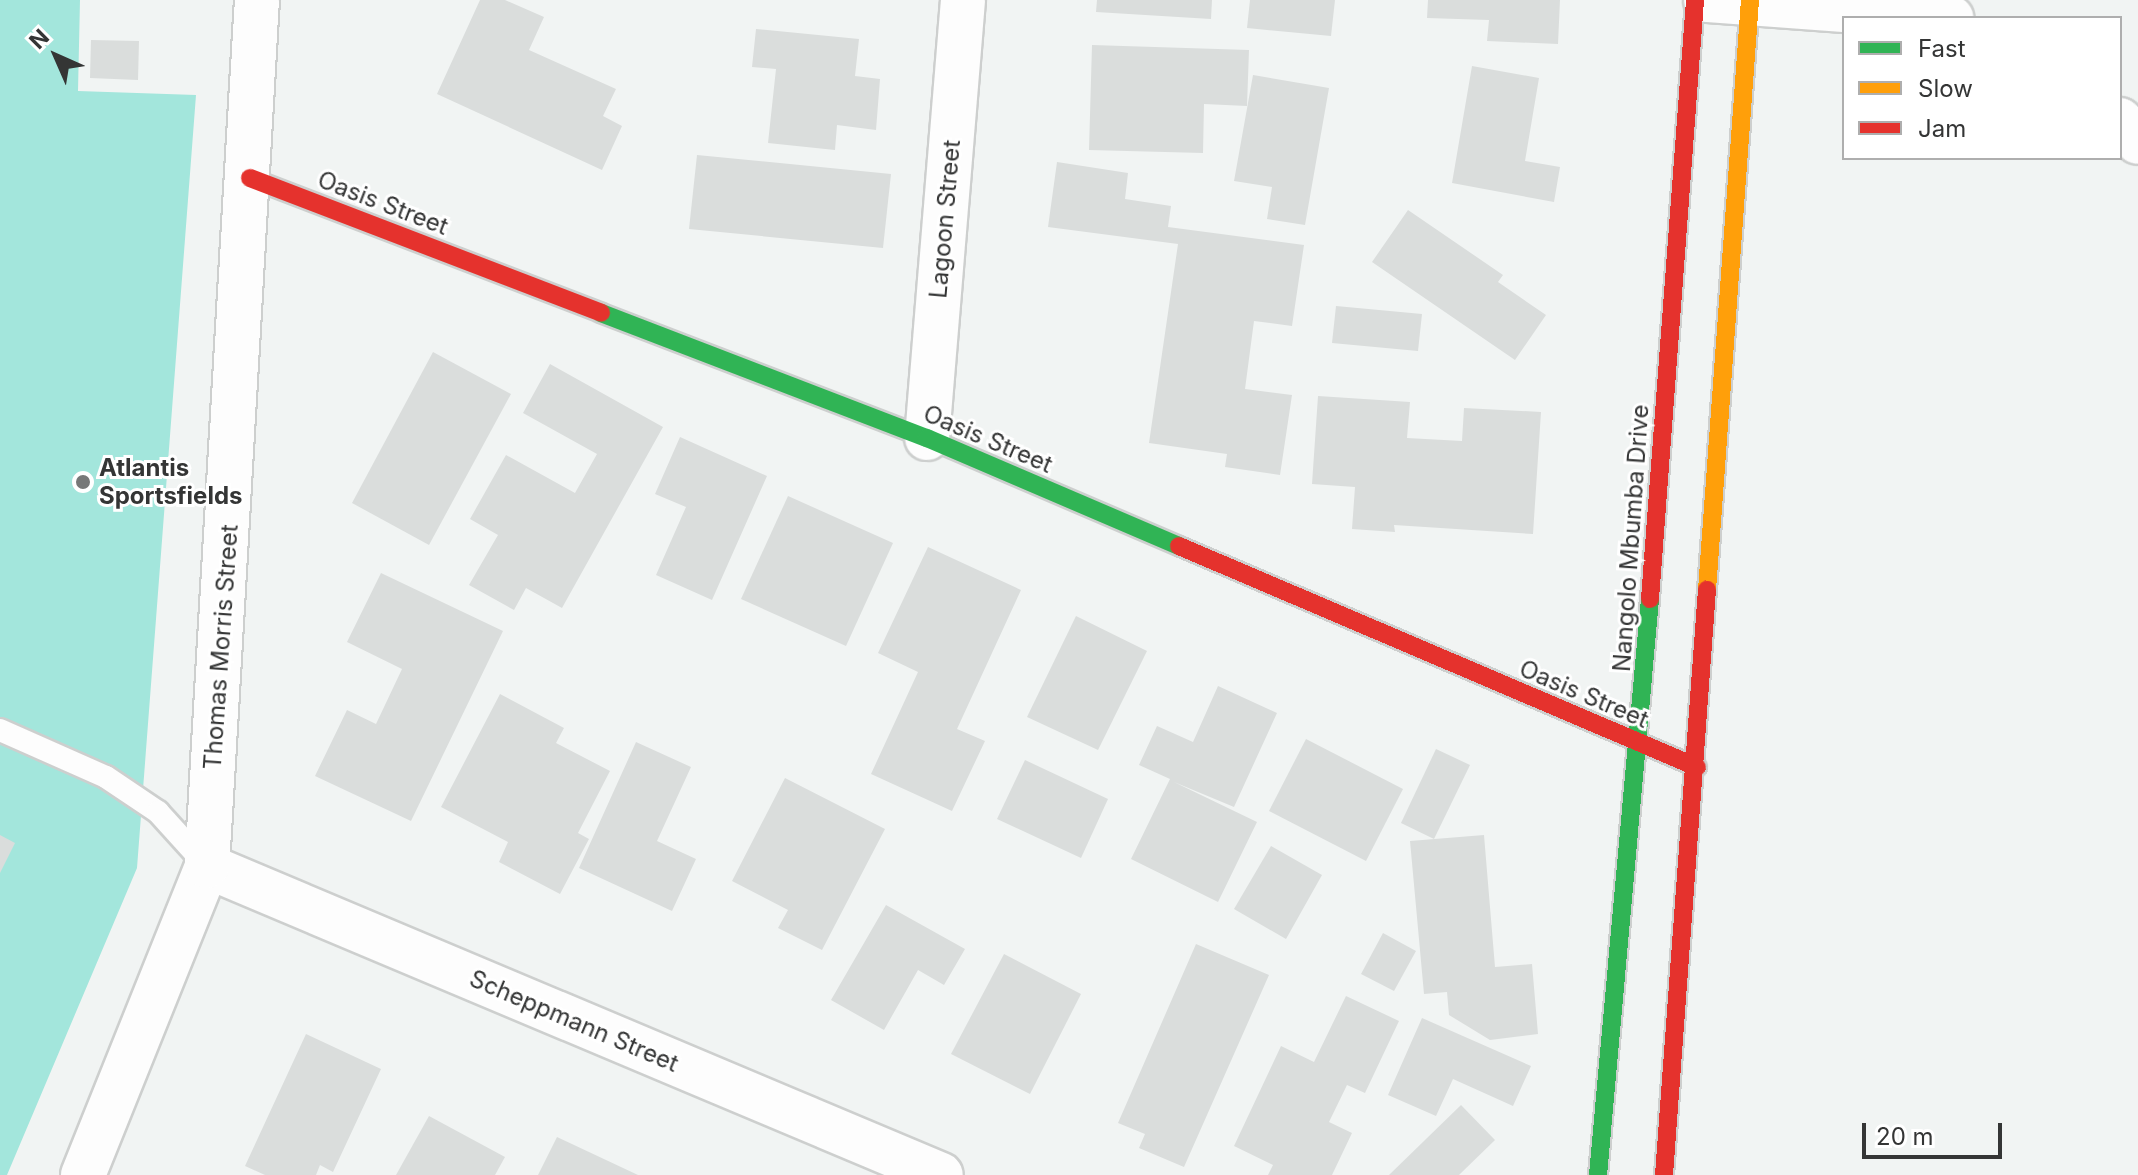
<!DOCTYPE html>
<html>
<head>
<meta charset="utf-8">
<style>
  body { margin:0 }
  #map { position:relative; width:2138px; height:1175px; overflow:hidden; background:#f1f4f3; font-family:Inter,sans-serif }
  div>[style] { position:absolute }
  [style*='--x'] { left:calc(var(--x)*1px); top:calc(var(--y)*1px); width:calc(var(--w)*1px); rotate:calc(var(--a)*1deg) }
  .green>* { inset:0; background:#a3e6dc }
  .building>* { inset:0; background:#dadddc }
  .roads { filter:drop-shadow(2px 0 #cdcfce) drop-shadow(-2px 0 #cdcfce) drop-shadow(0 2px #cdcfce) drop-shadow(0 -2px #cdcfce) }
  .lane>* { height:22px; margin:-11px; padding:0 11px; transform-origin:11px; border-radius:11px; background:#fdfdfd }
  .street>* { height:44px; margin:-22px; padding:0 22px; transform-origin:22px; border-radius:22px; background:#fdfdfd }
  .fast>* { height:18px; margin:-9px; padding:0 9px; transform-origin:9px; border-radius:9px; background:#30b455 }
  .slow>* { height:18px; margin:-9px; padding:0 9px; transform-origin:9px; border-radius:9px; background:#ff9f0a }
  .jam>* { height:18px; margin:-9px; padding:0 9px; transform-origin:9px; border-radius:9px; background:#e5322d }
  .dots>* { width:22px; height:22px; translate:-50% -50%; box-sizing:border-box; border:4px solid #fff; border-radius:50% }
  span { translate:-50% -50%; white-space:nowrap; text-align:center; line-height:1.15; -webkit-text-stroke:6px #fff; paint-order:stroke }
  .street-label { font-size:24px; color:#343535 }
  .poi-label { font-size:24px; color:#343535; font-weight:700 }
  .left { translate:0 -50%; text-align:left }
  .legend { position:absolute; left:1842px; top:16px; width:280px; height:144px; box-sizing:border-box; background:#fff; border:2px solid #aeaeae; margin:0; padding:10px 14px; list-style:none; font-size:24px; color:#343535 }
  .legend li { display:flex; align-items:center; gap:16px; height:40px }
  .legend b { width:40px; border:2px solid #aeaeae }
  .north { position:absolute; left:16px; top:16px; width:80px; height:80px; -webkit-text-stroke:6px #fff; paint-order:stroke; rotate:315deg; font-size:22px; font-weight:700; line-height:32px; text-align:center; color:#343535 }
  .north::after { content:''; display:block; margin:auto; width:28px; height:36px; background:#343535; clip-path:polygon(50% 0,100% 100%,50% 72%,0 100%) }
  .scale { position:absolute; left:1862px; top:1123px; width:140px; height:36px; box-sizing:border-box; border:4px solid #343535; border-top:0; padding-left:10px; font-size:24px; line-height:28px; white-space:nowrap; color:#343535; -webkit-text-stroke:6px #fff; paint-order:stroke }
</style>
</head>
<body>
<div id="map">
  <div class="green">
    <div style="clip-path:polygon(0 0,80px 0,78px 91px,196px 95px,137px 868px,7px 1175px,0 1175px)"></div>
  </div>
  <div class="building">
    <div style="clip-path:polygon(480px 0,505px 0,544px 17px,529px 50px,616px 89px,603px 116px,622px 126px,602px 170px,437px 94px)"></div>
    <div style="clip-path:polygon(1097px 0,1212px 0,1211px 19px,1096px 12px)"></div>
    <div style="clip-path:polygon(1250px 0,1335px 0,1331px 36px,1247px 28px)"></div>
    <div style="clip-path:polygon(1428px 0,1560px 0,1558px 44px,1487px 41px,1489px 20px,1427px 18px)"></div>
    <div style="clip-path:polygon(756px 29px,859px 39px,855px 76px,880px 79px,876px 130px,837px 125px,835px 150px,768px 143px,776px 69px,752px 67px)"></div>
    <div style="clip-path:polygon(91px 40px,139px 41px,138px 80px,90px 78px)"></div>
    <div style="clip-path:polygon(1092px 45px,1249px 50px,1247px 106px,1204px 104px,1203px 153px,1089px 150px)"></div>
    <div style="clip-path:polygon(1472px 66px,1539px 78px,1525px 161px,1560px 167px,1554px 202px,1452px 183px)"></div>
    <div style="clip-path:polygon(1253px 75px,1329px 88px,1305px 225px,1267px 219px,1272px 187px,1234px 181px)"></div>
    <div style="clip-path:polygon(697px 155px,891px 174px,883px 248px,689px 229px)"></div>
    <div style="clip-path:polygon(1057px 162px,1128px 173px,1125px 199px,1171px 206px,1168px 227px,1304px 245px,1292px 326px,1254px 321px,1245px 389px,1292px 395px,1280px 475px,1225px 467px,1227px 454px,1149px 443px,1178px 244px,1048px 227px)"></div>
    <div style="clip-path:polygon(1408px 210px,1503px 275px,1498px 282px,1546px 315px,1515px 360px,1372px 262px)"></div>
    <div style="clip-path:polygon(1336px 306px,1422px 314px,1418px 351px,1332px 343px)"></div>
    <div style="clip-path:polygon(433px 352px,511px 394px,429px 545px,352px 503px)"></div>
    <div style="clip-path:polygon(550px 364px,663px 427px,562px 608px,526px 588px,514px 610px,469px 585px,498px 535px,470px 519px,506px 455px,575px 493px,597px 454px,523px 413px)"></div>
    <div style="clip-path:polygon(1318px 396px,1410px 402px,1407px 438px,1462px 441px,1464px 408px,1541px 412px,1533px 534px,1394px 525px,1395px 532px,1352px 529px,1355px 487px,1312px 484px)"></div>
    <div style="clip-path:polygon(680px 437px,767px 476px,712px 600px,656px 575px,686px 507px,655px 494px)"></div>
    <div style="clip-path:polygon(788px 496px,893px 543px,846px 646px,741px 599px)"></div>
    <div style="clip-path:polygon(928px 547px,1021px 590px,957px 729px,985px 741px,952px 811px,871px 774px,918px 672px,878px 653px)"></div>
    <div style="clip-path:polygon(381px 573px,503px 631px,411px 821px,315px 776px,347px 710px,376px 724px,402px 669px,347px 642px)"></div>
    <div style="clip-path:polygon(1076px 616px,1147px 651px,1098px 750px,1027px 717px)"></div>
    <div style="clip-path:polygon(1218px 686px,1277px 713px,1234px 807px,1174px 782px,1257px 822px,1218px 902px,1131px 859px,1170px 779px,1139px 765px,1157px 726px,1193px 742px)"></div>
    <div style="clip-path:polygon(500px 694px,564px 728px,556px 743px,610px 771px,578px 833px,589px 839px,560px 894px,499px 862px,508px 842px,441px 807px)"></div>
    <div style="clip-path:polygon(1306px 739px,1403px 789px,1366px 861px,1269px 811px)"></div>
    <div style="clip-path:polygon(636px 742px,691px 767px,657px 841px,696px 859px,672px 911px,579px 868px)"></div>
    <div style="clip-path:polygon(1436px 749px,1470px 765px,1434px 839px,1401px 823px)"></div>
    <div style="clip-path:polygon(1025px 760px,1108px 799px,1081px 858px,997px 819px)"></div>
    <div style="clip-path:polygon(785px 778px,885px 829px,822px 950px,778px 928px,788px 910px,732px 881px)"></div>
    <div style="clip-path:polygon(0 835px,15px 843px,0 873px)"></div>
    <div style="clip-path:polygon(1484px 835px,1495px 967px,1532px 964px,1538px 1034px,1490px 1040px,1449px 1015px,1447px 992px,1424px 994px,1410px 841px)"></div>
    <div style="clip-path:polygon(1271px 846px,1322px 875px,1286px 939px,1234px 909px)"></div>
    <div style="clip-path:polygon(886px 905px,965px 949px,944px 985px,918px 970px,884px 1030px,831px 1000px)"></div>
    <div style="clip-path:polygon(1383px 933px,1416px 951px,1394px 991px,1361px 974px)"></div>
    <div style="clip-path:polygon(1196px 944px,1269px 975px,1184px 1167px,1139px 1148px,1145px 1134px,1118px 1123px)"></div>
    <div style="clip-path:polygon(1004px 954px,1081px 994px,1030px 1094px,951px 1054px)"></div>
    <div style="clip-path:polygon(1346px 996px,1399px 1021px,1365px 1093px,1347px 1085px,1329px 1122px,1352px 1133px,1332px 1175px,1268px 1175px,1273px 1165px,1234px 1146px,1281px 1046px,1314px 1062px)"></div>
    <div style="clip-path:polygon(1422px 1018px,1531px 1066px,1513px 1106px,1453px 1079px,1436px 1116px,1388px 1095px)"></div>
    <div style="clip-path:polygon(306px 1034px,381px 1069px,333px 1172px,320px 1165px,316px 1175px,265px 1175px,245px 1166px)"></div>
    <div style="clip-path:polygon(1461px 1105px,1495px 1140px,1459px 1175px,1389px 1175px)"></div>
    <div style="clip-path:polygon(429px 1116px,505px 1157px,495px 1175px,396px 1175px)"></div>
    <div style="clip-path:polygon(557px 1137px,638px 1175px,538px 1175px)"></div>
  </div>
  <div class="roads">
    <div class="lane">
      <div style="--x:0;--y:730;--w:116;--a:23.9"></div>
      <div style="--x:106;--y:777;--w:63;--a:33.9"></div>
      <div style="--x:158;--y:812;--w:72;--a:47.8"></div>
    </div>
    <div class="street">
      <div style="--x:1706;--y:0;--w:246;--a:4.2"></div>
      <div style="--x:2120;--y:120;--w:28;--a:51"></div>
      <div style="--x:927;--y:438;--w:439;--a:-85.3"></div>
      <div style="--x:207;--y:866;--w:796;--a:22.83"></div>
      <div style="--x:83;--y:1175;--w:333;--a:-68.1"></div>
      <div style="--x:207;--y:866;--w:867;--a:-86.7"></div>
    </div>
    <div class="fast">
      <div style="--x:601;--y:313;--w:349;--a:21"></div>
      <div style="--x:927;--y:438;--w:274;--a:23.2"></div>
      <div style="--x:1598;--y:1175;--w:578;--a:-84.84"></div>
    </div>
    <div class="slow">
      <div style="--x:1707;--y:590;--w:592;--a:-85.83"></div>
    </div>
    <div class="jam">
      <div style="--x:250;--y:178;--w:376;--a:21"></div>
      <div style="--x:1179;--y:546;--w:563;--a:23.11"></div>
      <div style="--x:1650;--y:599;--w:601;--a:-85.7"></div>
      <div style="--x:1664;--y:1175;--w:587;--a:-85.8"></div>
    </div>
  </div>
  <div class="dots">
    <div style="left:83px;top:482px;background:#767878"></div>
  </div>
  <div class="street-label">
    <span style="left:383px;top:203px;rotate:21deg">Oasis Street</span>
    <span style="left:945px;top:219px;rotate:-85deg">Lagoon Street</span>
    <span style="left:988px;top:439px;rotate:23deg">Oasis Street</span>
    <span style="left:1631px;top:538px;rotate:-86deg">Nangolo Mbumba Drive</span>
    <span style="left:221px;top:647px;rotate:-86deg">Thomas Morris Street</span>
    <span style="left:1584px;top:694px;rotate:23deg">Oasis Street</span>
    <span style="left:574px;top:1021px;rotate:23deg">Scheppmann Street</span>
  </div>
  <div class="poi-label">
    <span class="left" style="left:99px;top:482px">Atlantis<br>Sportsfields</span>
  </div>
  <ul class="legend">
  <li><b style="height:10px;background:#30b455"></b>Fast</li>
  <li><b style="height:10px;background:#ff9f0a"></b>Slow</li>
  <li><b style="height:10px;background:#e5322d"></b>Jam</li>
  </ul>
  <div class="north">N</div>
  <div class="scale">20 m</div>
</div>
</body>
</html>
